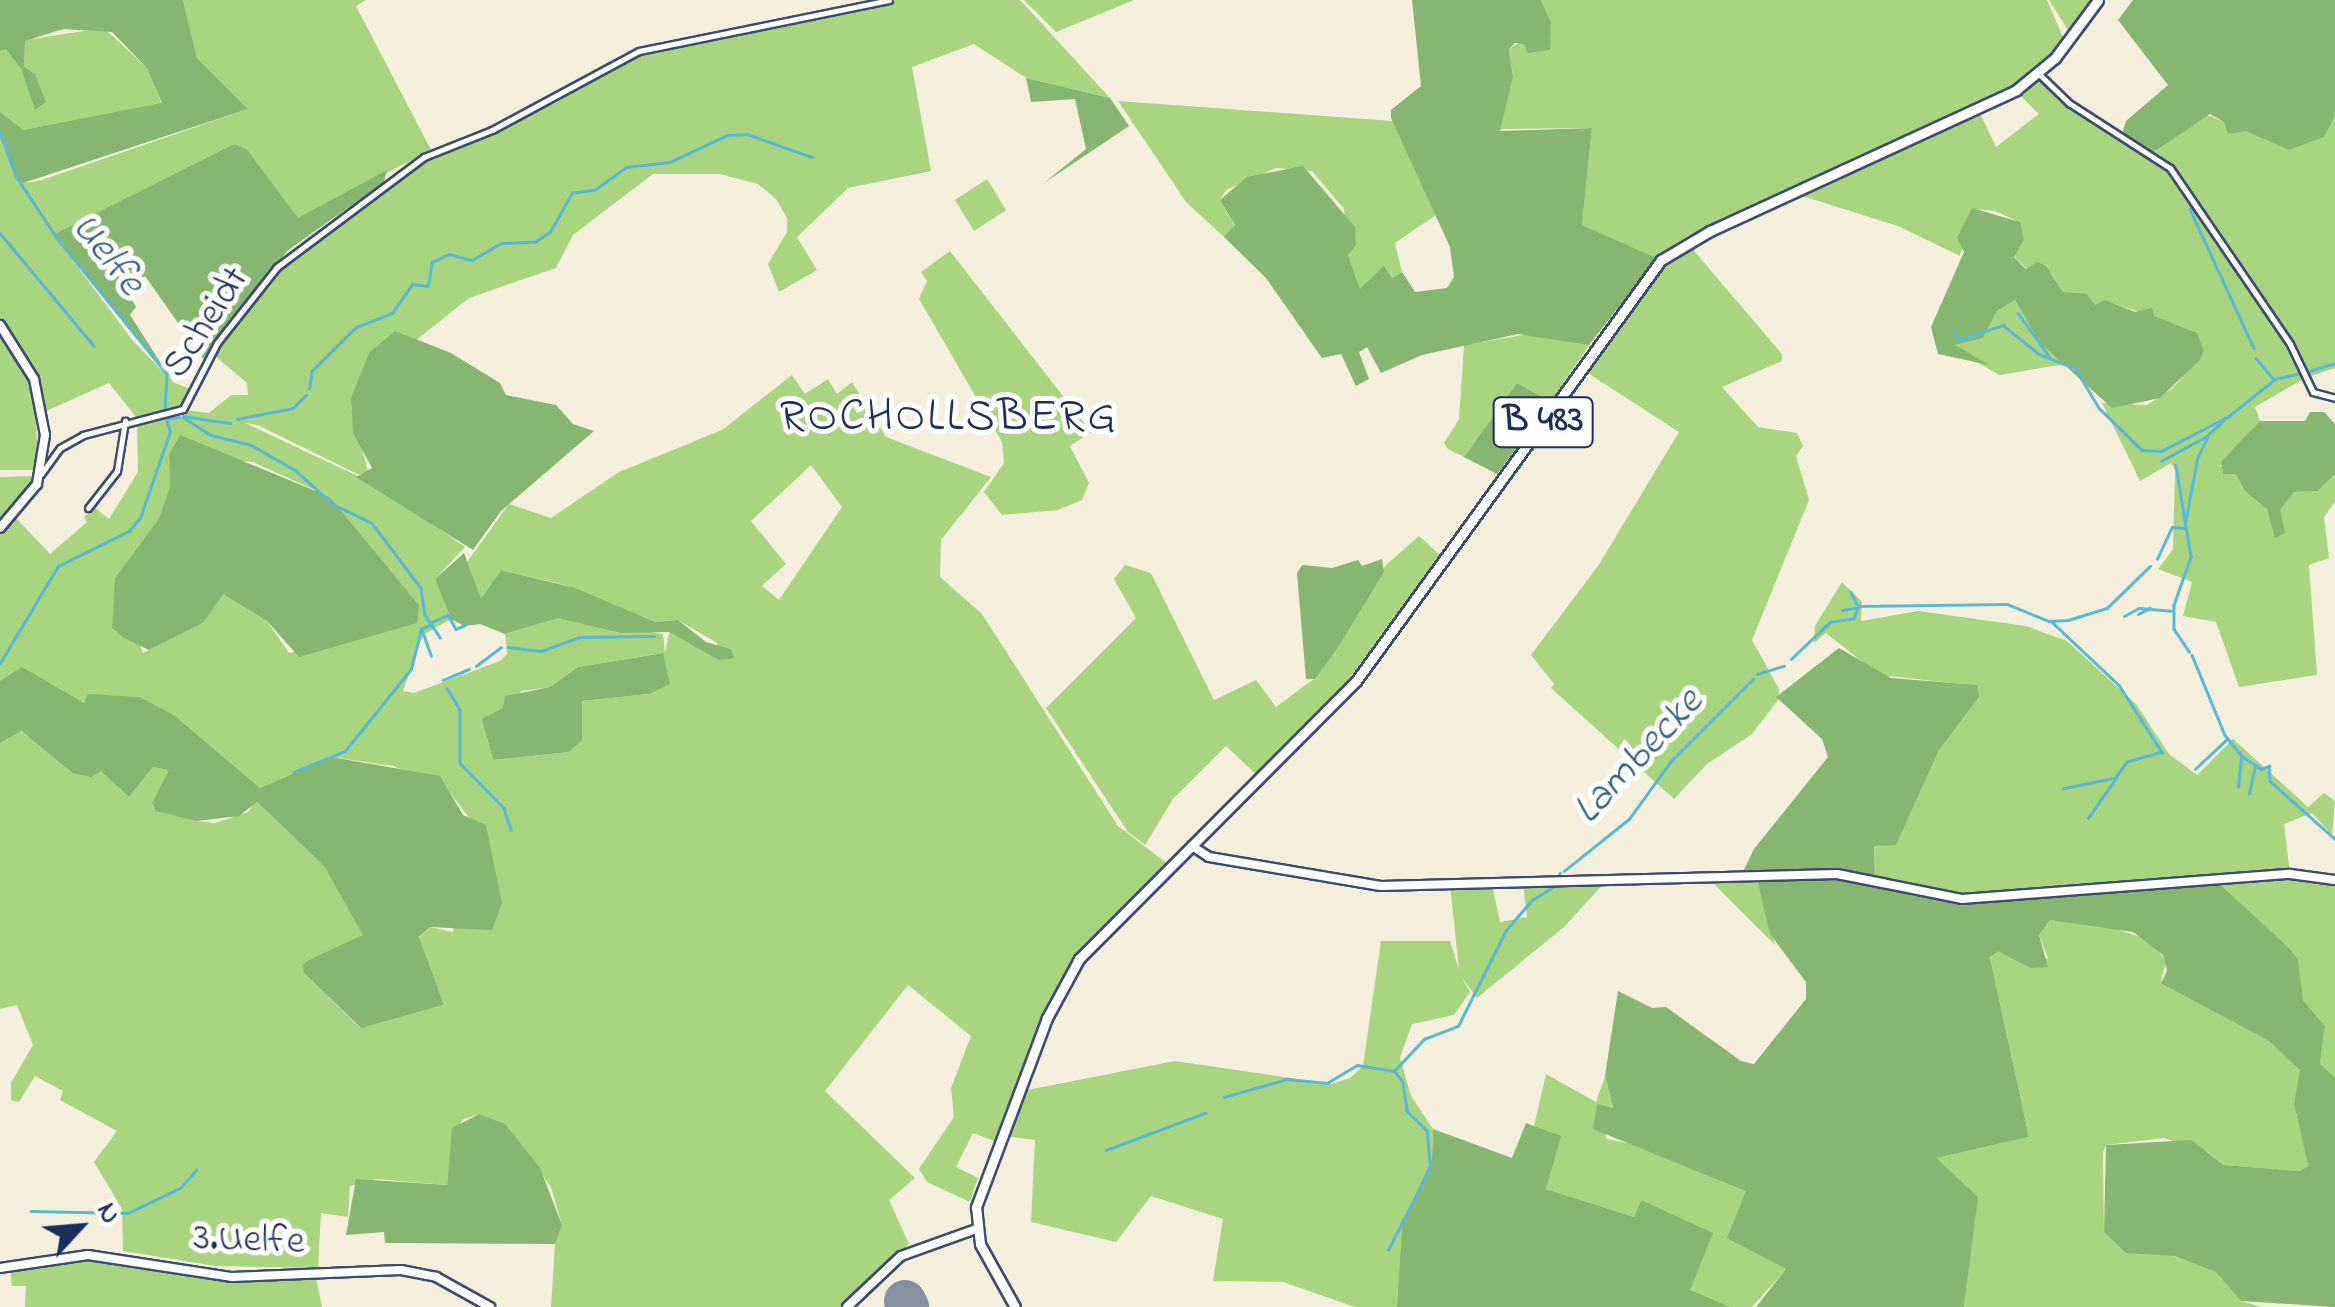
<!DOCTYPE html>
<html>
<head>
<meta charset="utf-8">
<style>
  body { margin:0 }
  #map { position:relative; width:2335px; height:1307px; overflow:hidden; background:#f4efdd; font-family:"Indie Flower",sans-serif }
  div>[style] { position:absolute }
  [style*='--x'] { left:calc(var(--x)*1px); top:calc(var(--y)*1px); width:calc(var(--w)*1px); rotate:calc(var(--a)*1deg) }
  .green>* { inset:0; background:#a9d581 }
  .forest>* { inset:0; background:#86b66f }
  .stream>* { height:2.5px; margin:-1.25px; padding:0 1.25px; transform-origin:1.25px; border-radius:1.25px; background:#59b9d7 }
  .runway>* { height:42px; margin:-21px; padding:0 21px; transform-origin:21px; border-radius:21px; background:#888f9e }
  .roads { filter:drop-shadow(2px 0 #3c4c71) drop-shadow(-2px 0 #3c4c71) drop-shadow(0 2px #3c4c71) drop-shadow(0 -2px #3c4c71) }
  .street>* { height:5px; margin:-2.5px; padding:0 2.5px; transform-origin:2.5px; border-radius:2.5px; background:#fff }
  .secondary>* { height:8px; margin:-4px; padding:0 4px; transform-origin:4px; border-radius:4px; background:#fff }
  .primary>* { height:9px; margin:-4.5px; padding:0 4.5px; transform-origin:4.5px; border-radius:4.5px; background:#fff }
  span { translate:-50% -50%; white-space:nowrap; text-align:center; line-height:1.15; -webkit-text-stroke:10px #fff; paint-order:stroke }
  .shield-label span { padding:2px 8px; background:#fff; border:2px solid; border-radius:8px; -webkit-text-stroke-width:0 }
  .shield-label { font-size:38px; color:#1b2f5e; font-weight:700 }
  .street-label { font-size:40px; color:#1b2f5e }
  .water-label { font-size:42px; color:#315f88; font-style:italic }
  .quarter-label { font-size:45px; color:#1b2f5e; letter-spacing:2.5px }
  .north { position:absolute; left:30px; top:1177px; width:100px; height:100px; -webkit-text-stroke:8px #fff; paint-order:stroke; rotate:64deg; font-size:28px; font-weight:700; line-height:40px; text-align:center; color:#1b2f5e }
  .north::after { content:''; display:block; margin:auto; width:35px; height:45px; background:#1b2f5e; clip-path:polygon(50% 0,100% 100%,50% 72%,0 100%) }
</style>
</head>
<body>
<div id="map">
  <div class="green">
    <div style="clip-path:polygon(183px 0,366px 0,356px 6px,431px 150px,298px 219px,247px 149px,234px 144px,54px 235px,133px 341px,173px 382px,190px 389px,181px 406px,153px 415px,136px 417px,109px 383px,46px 411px,35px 375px,0 321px,0 139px,20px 183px,39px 181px,248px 109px,197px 58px)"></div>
    <div style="clip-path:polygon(evenodd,897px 0,1020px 0,1110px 98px,1026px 78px,974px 44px,912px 67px,931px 171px,848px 188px,797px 237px,817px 270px,779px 292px,768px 264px,787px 232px,787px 218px,776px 199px,758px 184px,720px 174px,653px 174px,573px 235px,556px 268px,469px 298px,415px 341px,403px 334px,369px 354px,351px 407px,369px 475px,357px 474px,258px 425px,245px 423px,379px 486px,465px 547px,435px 579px,451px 619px,423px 635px,403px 691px,414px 693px,500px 661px,507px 654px,505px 634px,557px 618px,663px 634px,665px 653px,669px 632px,719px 659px,717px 643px,678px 620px,655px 622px,565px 585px,501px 570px,481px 600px,464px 566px,509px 504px,551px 518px,619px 472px,722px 430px,792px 375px,805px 394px,828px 379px,837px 394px,852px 382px,886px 437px,991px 477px,941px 540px,940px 577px,982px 614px,1118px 826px,1168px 864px,1067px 973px,997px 1142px,973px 1133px,956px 1167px,978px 1178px,970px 1202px,927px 1182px,919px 1169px,954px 1117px,951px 1088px,971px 1036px,908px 985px,825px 1091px,915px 1178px,889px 1200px,909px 1244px,841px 1307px,551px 1307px,555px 1244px,562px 1225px,551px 1187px,505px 1125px,479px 1114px,462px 1120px,451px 1144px,447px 1185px,376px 1179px,350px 1186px,348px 1217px,321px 1213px,318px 1268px,215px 1266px,123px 1251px,122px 1209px,94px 1162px,117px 1131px,60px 1100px,63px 1091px,35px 1076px,19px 1102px,11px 1100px,11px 1083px,33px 1045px,17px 1005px,0 1009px,0 743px,20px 731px,56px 758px,101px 770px,129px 797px,153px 767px,170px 770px,152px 803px,156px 810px,196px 821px,215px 823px,248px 812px,256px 801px,324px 866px,364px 935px,304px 965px,304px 973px,360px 1028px,444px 1005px,419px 938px,430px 927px,453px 932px,472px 822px,446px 787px,393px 766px,331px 757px,260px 788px,174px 715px,140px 697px,103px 695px,85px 703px,52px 688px,0 681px,0 531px,15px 517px,50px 554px,87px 522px,84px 517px,94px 507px,109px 519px,138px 472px,137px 422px,182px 417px,184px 410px,209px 413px,231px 395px,248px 395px,247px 383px,214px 355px,225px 338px,297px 251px,413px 168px,555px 103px,637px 55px,897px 0,169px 455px,253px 462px,330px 497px,419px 605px,416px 623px,289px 653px,267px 621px,222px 593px,203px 623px,143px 653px,115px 578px,159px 518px,170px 486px,169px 455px,897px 0,811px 465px,842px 507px,779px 600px,762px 586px,786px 564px,751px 521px,811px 465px,897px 0,662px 653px,668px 675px,649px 694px,582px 701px,582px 724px,569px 752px,493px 760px,487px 739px,503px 708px,522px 691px,550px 687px,578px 667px,662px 653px)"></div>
    <div style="clip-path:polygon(1024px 0,1134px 0,1056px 32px)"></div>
    <div style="clip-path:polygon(1541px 0,2047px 0,2065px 42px,2006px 91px,1687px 237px,1657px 258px,1582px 225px,1592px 128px,1500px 129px,1513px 76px,1509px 49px,1551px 22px)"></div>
    <div style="clip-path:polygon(2049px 0,2093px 0,2071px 35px)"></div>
    <div style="clip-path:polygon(104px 28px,146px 67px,162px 104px,23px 130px,8px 124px,0 112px,0 51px,6px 48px,21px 69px,35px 109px,24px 67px,25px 40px)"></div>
    <div style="clip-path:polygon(2040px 76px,2067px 103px,2165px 163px,2155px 152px,2204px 114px,2292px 148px,2324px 137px,2335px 116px,2335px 368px,2308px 377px,2291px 344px,2305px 378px,2255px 407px,2260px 421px,2253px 433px,2220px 466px,2236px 473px,2267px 509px,2276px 538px,2280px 510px,2294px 492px,2318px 491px,2335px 474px,2335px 502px,2324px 517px,2329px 558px,2309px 565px,2317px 675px,2239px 687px,2216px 622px,2183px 616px,2192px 582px,2158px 569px,2173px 549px,2175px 470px,2171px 463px,2140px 481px,2102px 403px,2147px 405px,2173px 388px,2204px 352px,2185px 328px,2112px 303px,2094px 305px,2063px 292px,2052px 274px,2027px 269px,2011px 253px,2019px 222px,1995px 211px,1972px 209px,1960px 256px,1898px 226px,1799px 195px,1980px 113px,1996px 147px,2039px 114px,2018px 93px)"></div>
    <div style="clip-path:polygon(1118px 101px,1393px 121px,1436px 215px,1395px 243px,1402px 272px,1392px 278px,1384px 267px,1360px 290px,1348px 255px,1344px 209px,1312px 171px,1276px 168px,1226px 190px,1220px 200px,1235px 226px,1224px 237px,1186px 202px)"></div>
    <div style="clip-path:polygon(987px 179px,1006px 210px,974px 231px,955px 200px)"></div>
    <div style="clip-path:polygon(1689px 245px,1782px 354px,1782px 361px,1722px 387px,1758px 427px,1797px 433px,1803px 446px,1796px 456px,1809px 500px,1752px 640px,1779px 689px,1778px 700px,1752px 734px,1707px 764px,1674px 799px,1551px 688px,1554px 684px,1531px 655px,1598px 566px,1679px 432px,1583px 370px,1664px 264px)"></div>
    <div style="clip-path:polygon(950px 251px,1091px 432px,1070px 446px,1089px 483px,1082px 500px,1058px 510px,1002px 515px,984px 492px,1004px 463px,1002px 442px,919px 299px,927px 281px,921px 272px)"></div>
    <div style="clip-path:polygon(2015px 300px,2039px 342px,2066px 364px,1999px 375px,1958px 351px,1955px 344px,1983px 338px,1997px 311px)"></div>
    <div style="clip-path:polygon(0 331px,35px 391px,38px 470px,0 470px)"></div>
    <div style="clip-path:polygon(1535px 333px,1589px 345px,1551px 402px,1517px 383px,1464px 457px,1448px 449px,1444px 443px,1459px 419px,1464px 345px)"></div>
    <div style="clip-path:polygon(35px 476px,31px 487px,0 523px,0 477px)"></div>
    <div style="clip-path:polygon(1419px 536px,1440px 555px,1334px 699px,1258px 776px,1226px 746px,1173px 799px,1145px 845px,1128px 832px,1046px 708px,1136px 618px,1114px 579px,1125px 565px,1151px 573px,1214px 700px,1256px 680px,1276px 707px,1315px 678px,1386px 565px)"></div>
    <div style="clip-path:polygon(1842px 582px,1862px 602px,1861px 621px,1918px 611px,2026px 626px,2067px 641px,2136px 704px,2169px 754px,2197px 775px,2233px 739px,2308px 807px,2324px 793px,2335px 801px,2332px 835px,2312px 813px,2284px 824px,2290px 874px,2335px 885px,2335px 1077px,2320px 1064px,2325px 1026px,2303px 1000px,2289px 948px,2235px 900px,1962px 898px,1875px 879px,1874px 846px,1896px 844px,1939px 750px,1979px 697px,1962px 684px,1879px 675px,1826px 633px,1814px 643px,1815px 626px)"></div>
    <div style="clip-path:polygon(1707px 877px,1756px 877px,1775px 945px)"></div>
    <div style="clip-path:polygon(1607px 880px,1564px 927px,1477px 998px,1462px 978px,1470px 992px,1454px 1015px,1412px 1024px,1400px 1058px,1411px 1096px,1433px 1129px,1432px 1158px,1402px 1224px,1397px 1307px,1355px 1307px,1283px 1282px,1213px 1281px,1223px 1219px,1151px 1196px,1116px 1242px,1031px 1222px,1035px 1140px,1005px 1136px,1022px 1091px,1175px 1061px,1331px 1084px,1350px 1078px,1363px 1066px,1381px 941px,1450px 941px,1459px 970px,1450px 885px,1492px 884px,1500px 922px,1527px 917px,1523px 882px)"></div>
    <div style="clip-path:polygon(2050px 920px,2100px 924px,2150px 940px,2166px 961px,2161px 982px,2269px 1041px,2301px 1070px,2294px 1104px,2308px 1166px,2300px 1171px,2224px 1165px,2208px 1152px,2164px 1138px,2106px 1145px,2103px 1153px,2104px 1231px,2217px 1272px,2241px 1301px,2262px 1307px,1964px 1307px,1977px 1197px,1935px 1158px,2029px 1137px,1990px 956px,1998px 950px,2030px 968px,2048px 958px,2039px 935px)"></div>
    <div style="clip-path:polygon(1546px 1074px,1596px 1102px,1605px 1076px,1613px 1109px,1597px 1104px,1607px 1139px,1645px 1146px,1747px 1191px,1736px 1220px,1746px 1247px,1786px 1269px,1752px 1307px,1730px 1307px,1689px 1291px,1641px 1200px,1634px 1217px,1546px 1189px,1534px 1126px)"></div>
    <div style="clip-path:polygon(87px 1259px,232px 1280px,316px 1277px,322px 1307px,25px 1307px,26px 1286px,12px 1286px,10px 1269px)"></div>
  </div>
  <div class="forest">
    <div style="clip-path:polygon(0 0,183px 0,197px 58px,248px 109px,20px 184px,0 139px,0 112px,23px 130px,162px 103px,146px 67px,112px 32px,63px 29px,25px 41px,24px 67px,35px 74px,46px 102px,35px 110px,21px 69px,6px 49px,0 51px)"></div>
    <div style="clip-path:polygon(1412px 0,1541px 0,1551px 22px,1550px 50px,1528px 53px,1524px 44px,1515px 43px,1509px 49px,1513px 77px,1500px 131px,1592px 128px,1582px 225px,1657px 258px,1589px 345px,1518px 334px,1422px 355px,1381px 373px,1367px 347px,1359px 352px,1369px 379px,1356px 386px,1341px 354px,1322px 358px,1266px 278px,1224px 237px,1235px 225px,1220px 200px,1247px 177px,1303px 166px,1355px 227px,1356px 245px,1348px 255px,1360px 289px,1384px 266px,1392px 278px,1402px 272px,1415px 292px,1447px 288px,1454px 277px,1450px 247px,1391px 118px,1391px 110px,1421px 86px)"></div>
    <div style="clip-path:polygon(2133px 0,2335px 0,2335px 116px,2324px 137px,2289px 150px,2246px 131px,2228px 134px,2224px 122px,2210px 114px,2154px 152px,2122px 135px,2126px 121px,2168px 85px,2118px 20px)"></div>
    <div style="clip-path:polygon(1026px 78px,1110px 98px,1129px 126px,1044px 183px,1086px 149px,1075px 99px,1031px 102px)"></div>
    <div style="clip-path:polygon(234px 144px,247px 149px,298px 218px,387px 170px,384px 182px,287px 251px,205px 361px,145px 276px,125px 288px,136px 307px,130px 315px,173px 382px,53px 235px)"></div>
    <div style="clip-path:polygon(1972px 208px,2020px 222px,2024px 239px,2014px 257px,2026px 269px,2038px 262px,2046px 266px,2063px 292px,2087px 294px,2095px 305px,2105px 300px,2135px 312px,2152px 308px,2154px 316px,2197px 333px,2204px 351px,2199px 361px,2160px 398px,2112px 408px,2039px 342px,2015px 300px,1997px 311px,1983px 338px,1955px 345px,1989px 365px,1938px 354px,1931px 327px,1964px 252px,1957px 238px)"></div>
    <div style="clip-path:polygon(395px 331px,451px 353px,500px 383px,506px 395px,556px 405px,573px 424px,594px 431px,501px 511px,473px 550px,356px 477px,372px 468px,353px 433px,351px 398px,369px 353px)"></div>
    <div style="clip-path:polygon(1517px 383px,1551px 402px,1497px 474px,1464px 457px)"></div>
    <div style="clip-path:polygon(2310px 412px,2324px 412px,2335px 424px,2335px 474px,2318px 491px,2294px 492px,2280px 510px,2285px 533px,2275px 538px,2267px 509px,2245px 491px,2236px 474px,2223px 474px,2221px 462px,2260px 421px,2305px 421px)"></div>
    <div style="clip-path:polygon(180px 435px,330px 497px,419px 605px,417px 623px,299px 657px,267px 621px,223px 594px,203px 623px,149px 650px,124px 638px,112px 628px,115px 578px,159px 518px,170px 486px,169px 455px)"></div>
    <div style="clip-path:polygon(464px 553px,481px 599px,501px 570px,575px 588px,655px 622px,678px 620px,706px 642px,731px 649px,734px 658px,719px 660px,669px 632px,621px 633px,558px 618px,505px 634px,480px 624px,464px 626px,451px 619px,435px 579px)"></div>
    <div style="clip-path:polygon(1382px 559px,1384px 572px,1338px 647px,1315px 679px,1306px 679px,1297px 573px,1302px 565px,1332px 568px,1358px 560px,1362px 566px)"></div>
    <div style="clip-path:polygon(1839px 648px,1891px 678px,1977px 685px,1979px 697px,1939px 750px,1896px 845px,1874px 846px,1875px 879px,1962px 899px,2215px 880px,2289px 948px,2298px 960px,2303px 1000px,2325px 1026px,2320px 1064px,2335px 1077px,2335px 1307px,2241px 1301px,2216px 1272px,2174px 1256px,2126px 1253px,2104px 1232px,2106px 1145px,2191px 1140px,2224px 1165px,2300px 1171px,2308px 1166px,2294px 1104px,2300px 1070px,2269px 1041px,2161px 983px,2167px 971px,2163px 955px,2133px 932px,2050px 920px,2039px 935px,2048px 967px,2030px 968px,1998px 951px,1990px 957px,2029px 1137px,1936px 1158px,1978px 1197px,1964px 1307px,1756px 1307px,1786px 1269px,1727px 1238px,1746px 1191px,1593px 1129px,1597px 1104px,1613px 1108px,1605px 1076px,1618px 991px,1652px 1008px,1666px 1007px,1741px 1061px,1754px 1064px,1806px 999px,1806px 982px,1770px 934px,1756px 875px,1741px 876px,1754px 849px,1828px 757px,1822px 739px,1776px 697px)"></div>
    <div style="clip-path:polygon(663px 653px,670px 684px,649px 694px,582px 701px,582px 740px,569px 752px,493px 760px,482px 719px,503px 708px,505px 696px,550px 687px,578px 667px)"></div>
    <div style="clip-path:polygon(22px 667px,84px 703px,88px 694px,140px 697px,174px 715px,260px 788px,331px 757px,440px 776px,463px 815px,486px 825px,502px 903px,492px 930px,430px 927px,419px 937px,444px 1005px,361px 1028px,304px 973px,303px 964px,315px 957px,363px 935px,324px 866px,257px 802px,239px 816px,196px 821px,156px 811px,152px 803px,169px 770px,153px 767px,129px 797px,101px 771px,91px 777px,73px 773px,21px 731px,0 743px,0 681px)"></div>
    <div style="clip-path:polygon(479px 1114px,505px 1124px,540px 1168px,562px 1225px,555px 1244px,385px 1243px,384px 1232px,346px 1235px,356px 1179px,447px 1185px,452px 1128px)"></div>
    <div style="clip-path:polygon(1526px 1123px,1561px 1136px,1546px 1189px,1634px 1217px,1641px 1200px,1713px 1233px,1690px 1290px,1730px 1307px,1397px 1307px,1402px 1224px,1432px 1158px,1433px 1129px,1512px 1158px)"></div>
  </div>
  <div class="stream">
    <div style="--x:0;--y:131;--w:48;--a:70.4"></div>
    <div style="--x:16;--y:176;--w:74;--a:56.5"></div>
    <div style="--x:57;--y:238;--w:175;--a:51"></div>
    <div style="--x:167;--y:374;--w:34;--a:93"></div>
    <div style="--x:2190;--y:209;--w:153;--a:65.3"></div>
    <div style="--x:0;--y:233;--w:147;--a:50.2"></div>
    <div style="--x:2018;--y:313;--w:53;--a:54.2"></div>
    <div style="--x:1954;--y:333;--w:9;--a:49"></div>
    <div style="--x:1960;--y:340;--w:46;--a:-19.2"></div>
    <div style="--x:2003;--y:325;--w:46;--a:38.9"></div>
    <div style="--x:2039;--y:354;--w:40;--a:22"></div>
    <div style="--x:2076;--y:369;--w:45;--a:59.5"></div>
    <div style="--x:2099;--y:408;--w:60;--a:44.3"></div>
    <div style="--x:2142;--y:450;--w:19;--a:3"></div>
    <div style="--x:2161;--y:451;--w:76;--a:-27.2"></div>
    <div style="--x:2229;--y:416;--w:59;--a:-38.8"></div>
    <div style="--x:2275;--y:379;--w:27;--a:-13"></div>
    <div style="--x:2256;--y:358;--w:26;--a:50"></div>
    <div style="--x:2309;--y:371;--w:27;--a:-17"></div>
    <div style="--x:309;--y:389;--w:18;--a:-81"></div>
    <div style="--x:312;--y:371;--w:62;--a:-45"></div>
    <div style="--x:356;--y:327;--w:39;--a:-21"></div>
    <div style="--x:392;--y:313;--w:35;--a:-55"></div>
    <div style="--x:412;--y:284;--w:16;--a:7"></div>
    <div style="--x:428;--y:286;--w:24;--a:-81"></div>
    <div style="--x:432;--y:262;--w:19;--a:-25"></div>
    <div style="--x:449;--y:254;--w:24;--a:15"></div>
    <div style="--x:472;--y:260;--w:34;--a:-30"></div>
    <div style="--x:501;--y:243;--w:34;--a:-2"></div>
    <div style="--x:535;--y:242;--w:18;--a:-34"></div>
    <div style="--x:550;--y:232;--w:45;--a:-60.6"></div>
    <div style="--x:572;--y:193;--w:24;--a:-9"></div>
    <div style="--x:596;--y:189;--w:37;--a:-36"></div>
    <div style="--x:626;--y:167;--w:44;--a:-6.5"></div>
    <div style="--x:670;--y:162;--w:63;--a:-25.3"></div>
    <div style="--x:727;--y:135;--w:20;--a:-3"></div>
    <div style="--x:747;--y:134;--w:69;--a:19.5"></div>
    <div style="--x:183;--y:416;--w:48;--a:8.5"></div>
    <div style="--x:183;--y:417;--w:33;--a:33"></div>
    <div style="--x:211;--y:435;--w:41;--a:14"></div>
    <div style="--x:251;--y:445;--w:51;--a:29.6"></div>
    <div style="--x:295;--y:470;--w:51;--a:41.8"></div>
    <div style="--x:333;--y:504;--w:43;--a:26"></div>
    <div style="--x:372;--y:523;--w:81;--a:53"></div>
    <div style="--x:421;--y:588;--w:27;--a:82"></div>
    <div style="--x:425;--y:615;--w:27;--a:56"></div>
    <div style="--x:166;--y:419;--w:13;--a:-9"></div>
    <div style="--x:237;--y:419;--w:57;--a:-11.1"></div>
    <div style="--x:293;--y:408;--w:18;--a:-45"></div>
    <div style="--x:2161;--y:461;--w:52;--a:-28.5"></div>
    <div style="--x:2176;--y:465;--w:93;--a:80.7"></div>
    <div style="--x:2191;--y:557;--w:51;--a:109.5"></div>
    <div style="--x:2174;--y:605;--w:24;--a:90"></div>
    <div style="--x:2174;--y:629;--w:27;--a:56"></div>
    <div style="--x:2185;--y:523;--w:65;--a:-79.4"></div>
    <div style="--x:2197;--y:459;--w:26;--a:-65"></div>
    <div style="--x:2208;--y:435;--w:21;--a:-43"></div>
    <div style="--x:2157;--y:559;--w:35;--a:-65"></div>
    <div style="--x:2172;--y:527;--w:12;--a:5"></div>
    <div style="--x:1851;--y:592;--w:13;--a:63"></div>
    <div style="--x:1842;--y:610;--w:13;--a:-9"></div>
    <div style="--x:2138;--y:614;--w:13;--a:-27"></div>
    <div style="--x:2124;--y:616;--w:17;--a:-28"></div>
    <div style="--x:2139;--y:608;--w:34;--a:5"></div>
    <div style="--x:2051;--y:621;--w:93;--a:43.3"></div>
    <div style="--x:2119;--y:685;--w:80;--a:57.3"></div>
    <div style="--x:2162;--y:752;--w:36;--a:164"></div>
    <div style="--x:2127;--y:762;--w:19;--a:125"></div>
    <div style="--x:2116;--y:778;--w:54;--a:168.3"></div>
    <div style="--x:432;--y:622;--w:17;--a:-24"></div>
    <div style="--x:448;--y:615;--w:16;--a:60"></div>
    <div style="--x:456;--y:629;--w:10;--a:-24"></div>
    <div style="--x:508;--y:647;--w:33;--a:7"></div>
    <div style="--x:541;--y:651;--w:41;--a:-19.7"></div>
    <div style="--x:580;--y:637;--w:74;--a:-0.8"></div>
    <div style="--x:2192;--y:655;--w:87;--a:67.6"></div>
    <div style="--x:2225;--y:735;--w:27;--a:51"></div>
    <div style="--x:2242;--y:756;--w:23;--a:34"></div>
    <div style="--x:2261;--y:769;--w:9;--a:-21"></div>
    <div style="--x:2269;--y:766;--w:15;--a:86"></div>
    <div style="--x:2270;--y:781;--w:87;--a:41.7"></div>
    <div style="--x:431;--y:656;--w:29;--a:-110"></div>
    <div style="--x:421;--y:629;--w:11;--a:-27"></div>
    <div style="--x:1791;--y:659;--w:54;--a:-43.5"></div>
    <div style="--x:1830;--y:622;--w:24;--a:-9"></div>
    <div style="--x:1854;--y:618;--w:13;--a:-72"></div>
    <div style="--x:1858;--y:606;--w:149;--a:-0.8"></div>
    <div style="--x:2007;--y:604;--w:45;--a:22"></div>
    <div style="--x:2049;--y:621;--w:19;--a:-3"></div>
    <div style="--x:2068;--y:620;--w:41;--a:-17.1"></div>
    <div style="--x:2107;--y:608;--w:60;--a:-44.3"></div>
    <div style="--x:0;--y:663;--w:113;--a:-59.1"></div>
    <div style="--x:58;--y:566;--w:79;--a:-26.2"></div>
    <div style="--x:129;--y:531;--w:17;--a:-50"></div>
    <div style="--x:140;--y:518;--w:91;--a:-70.8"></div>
    <div style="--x:170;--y:432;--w:15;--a:-106"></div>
    <div style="--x:476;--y:666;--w:31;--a:-37"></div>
    <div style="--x:1757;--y:674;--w:28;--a:-17"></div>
    <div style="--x:443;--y:680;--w:28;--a:-23"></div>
    <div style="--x:447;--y:688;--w:26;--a:59"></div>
    <div style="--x:460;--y:710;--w:53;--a:90"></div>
    <div style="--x:460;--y:763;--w:63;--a:45.6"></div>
    <div style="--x:504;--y:808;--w:23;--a:72"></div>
    <div style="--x:2195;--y:769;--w:42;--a:-43.1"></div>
    <div style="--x:294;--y:772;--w:55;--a:-22.4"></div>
    <div style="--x:345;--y:751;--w:105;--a:-51.2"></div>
    <div style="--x:411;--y:669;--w:41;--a:-76"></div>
    <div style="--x:2238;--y:787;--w:29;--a:-84"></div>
    <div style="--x:2249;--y:794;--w:29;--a:-78"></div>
    <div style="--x:2088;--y:818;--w:49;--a:-55"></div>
    <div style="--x:1564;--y:871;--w:83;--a:-38.7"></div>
    <div style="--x:1629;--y:819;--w:72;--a:-54.1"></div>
    <div style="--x:1671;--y:761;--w:116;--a:-45"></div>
    <div style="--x:1559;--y:875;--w:2;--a:-63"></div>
    <div style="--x:1224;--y:1097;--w:66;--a:-15.9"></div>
    <div style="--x:1287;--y:1079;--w:40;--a:5.7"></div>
    <div style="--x:1327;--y:1083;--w:35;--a:-31"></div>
    <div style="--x:1357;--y:1065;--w:36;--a:9"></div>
    <div style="--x:1106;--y:1150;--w:106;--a:-20.5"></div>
    <div style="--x:31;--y:1211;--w:97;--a:1.2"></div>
    <div style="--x:128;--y:1213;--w:58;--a:-25.7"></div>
    <div style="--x:180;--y:1188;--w:24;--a:-48"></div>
    <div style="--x:1388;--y:1250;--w:92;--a:-62.9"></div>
    <div style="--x:1430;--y:1168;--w:37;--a:-95"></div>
    <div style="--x:1427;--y:1131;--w:28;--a:-136"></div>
    <div style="--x:1407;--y:1112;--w:31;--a:-99"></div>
    <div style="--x:1402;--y:1081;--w:13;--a:-129"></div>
    <div style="--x:1394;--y:1071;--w:44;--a:-46.8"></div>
    <div style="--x:1424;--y:1039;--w:36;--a:-21"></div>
    <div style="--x:1458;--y:1026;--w:107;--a:-63.4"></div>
    <div style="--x:1506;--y:930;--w:40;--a:-49"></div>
    <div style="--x:1532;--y:900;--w:32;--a:-32"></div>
  </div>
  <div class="runway">
    <div style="--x:905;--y:1301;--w:7;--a:63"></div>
  </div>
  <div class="roads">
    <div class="street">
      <div style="--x:2039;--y:74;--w:42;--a:44"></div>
      <div style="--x:2069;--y:103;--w:120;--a:32.8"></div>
      <div style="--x:2170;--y:168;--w:213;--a:55.7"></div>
      <div style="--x:2290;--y:344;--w:53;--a:64.4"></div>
      <div style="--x:2313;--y:392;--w:23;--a:15"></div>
      <div style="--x:41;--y:474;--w:32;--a:-54"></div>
      <div style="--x:60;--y:448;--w:26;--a:-29"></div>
      <div style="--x:83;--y:435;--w:103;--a:-14.6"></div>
      <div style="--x:183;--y:409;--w:74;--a:-62.7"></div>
      <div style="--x:217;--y:343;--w:97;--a:-51.7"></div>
      <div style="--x:277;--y:267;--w:184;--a:-36.8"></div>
      <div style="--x:424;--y:157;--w:73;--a:-21.7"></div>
      <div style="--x:492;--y:130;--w:167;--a:-28.3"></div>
      <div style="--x:639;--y:51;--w:255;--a:-11.5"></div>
      <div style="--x:88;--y:508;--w:47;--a:-51.9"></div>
      <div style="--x:117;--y:471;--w:51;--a:-80.9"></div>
    </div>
    <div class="secondary">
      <div style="--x:0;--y:325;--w:64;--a:57.8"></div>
      <div style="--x:34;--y:379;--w:57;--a:78.9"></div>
      <div style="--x:45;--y:435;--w:50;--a:99.3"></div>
      <div style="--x:37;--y:484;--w:57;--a:130.1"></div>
      <div style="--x:1192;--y:846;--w:20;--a:33"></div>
      <div style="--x:1209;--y:857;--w:174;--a:9.6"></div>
      <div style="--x:1381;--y:886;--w:456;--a:-1.5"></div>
      <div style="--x:1837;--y:874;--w:127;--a:11.3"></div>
      <div style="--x:1962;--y:899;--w:329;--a:-4.4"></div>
      <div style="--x:2290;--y:874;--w:45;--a:7.6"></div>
      <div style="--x:0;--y:1268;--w:89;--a:-8.4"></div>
      <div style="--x:88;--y:1255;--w:146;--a:8.7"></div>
      <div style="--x:232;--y:1277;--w:169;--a:-2.4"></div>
      <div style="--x:401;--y:1270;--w:36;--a:11"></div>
      <div style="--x:436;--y:1277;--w:62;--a:29.1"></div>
      <div style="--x:847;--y:1307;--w:74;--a:-43.4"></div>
      <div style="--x:901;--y:1256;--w:80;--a:-19.8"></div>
    </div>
    <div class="primary">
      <div style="--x:1015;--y:1307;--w:72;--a:-119.1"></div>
      <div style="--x:980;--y:1244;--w:37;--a:-96"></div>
      <div style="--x:976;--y:1207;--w:202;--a:-69.4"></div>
      <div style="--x:1047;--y:1018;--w:67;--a:-61.5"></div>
      <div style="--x:1079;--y:959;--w:392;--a:-45.1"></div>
      <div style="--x:1356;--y:681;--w:520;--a:-54.08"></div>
      <div style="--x:1661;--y:260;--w:57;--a:-30.6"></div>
      <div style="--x:1710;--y:231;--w:337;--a:-24.7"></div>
      <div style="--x:2016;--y:90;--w:50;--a:-39.4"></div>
      <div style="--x:2055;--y:58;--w:72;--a:-53.4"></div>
    </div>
  </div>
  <div class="shield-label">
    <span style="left:1543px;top:422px">B 483</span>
  </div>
  <div class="street-label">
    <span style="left:207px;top:323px;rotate:-57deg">Scheidt</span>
    <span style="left:249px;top:1241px;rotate:2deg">3.Uelfe</span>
  </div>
  <div class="water-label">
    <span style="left:107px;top:255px;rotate:52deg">Uelfe</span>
    <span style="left:1639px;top:757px;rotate:-47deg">Lambecke</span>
  </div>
  <div class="quarter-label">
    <span style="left:949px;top:419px">ROCHOLLSBERG</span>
  </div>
  <div class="north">N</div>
</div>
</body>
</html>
